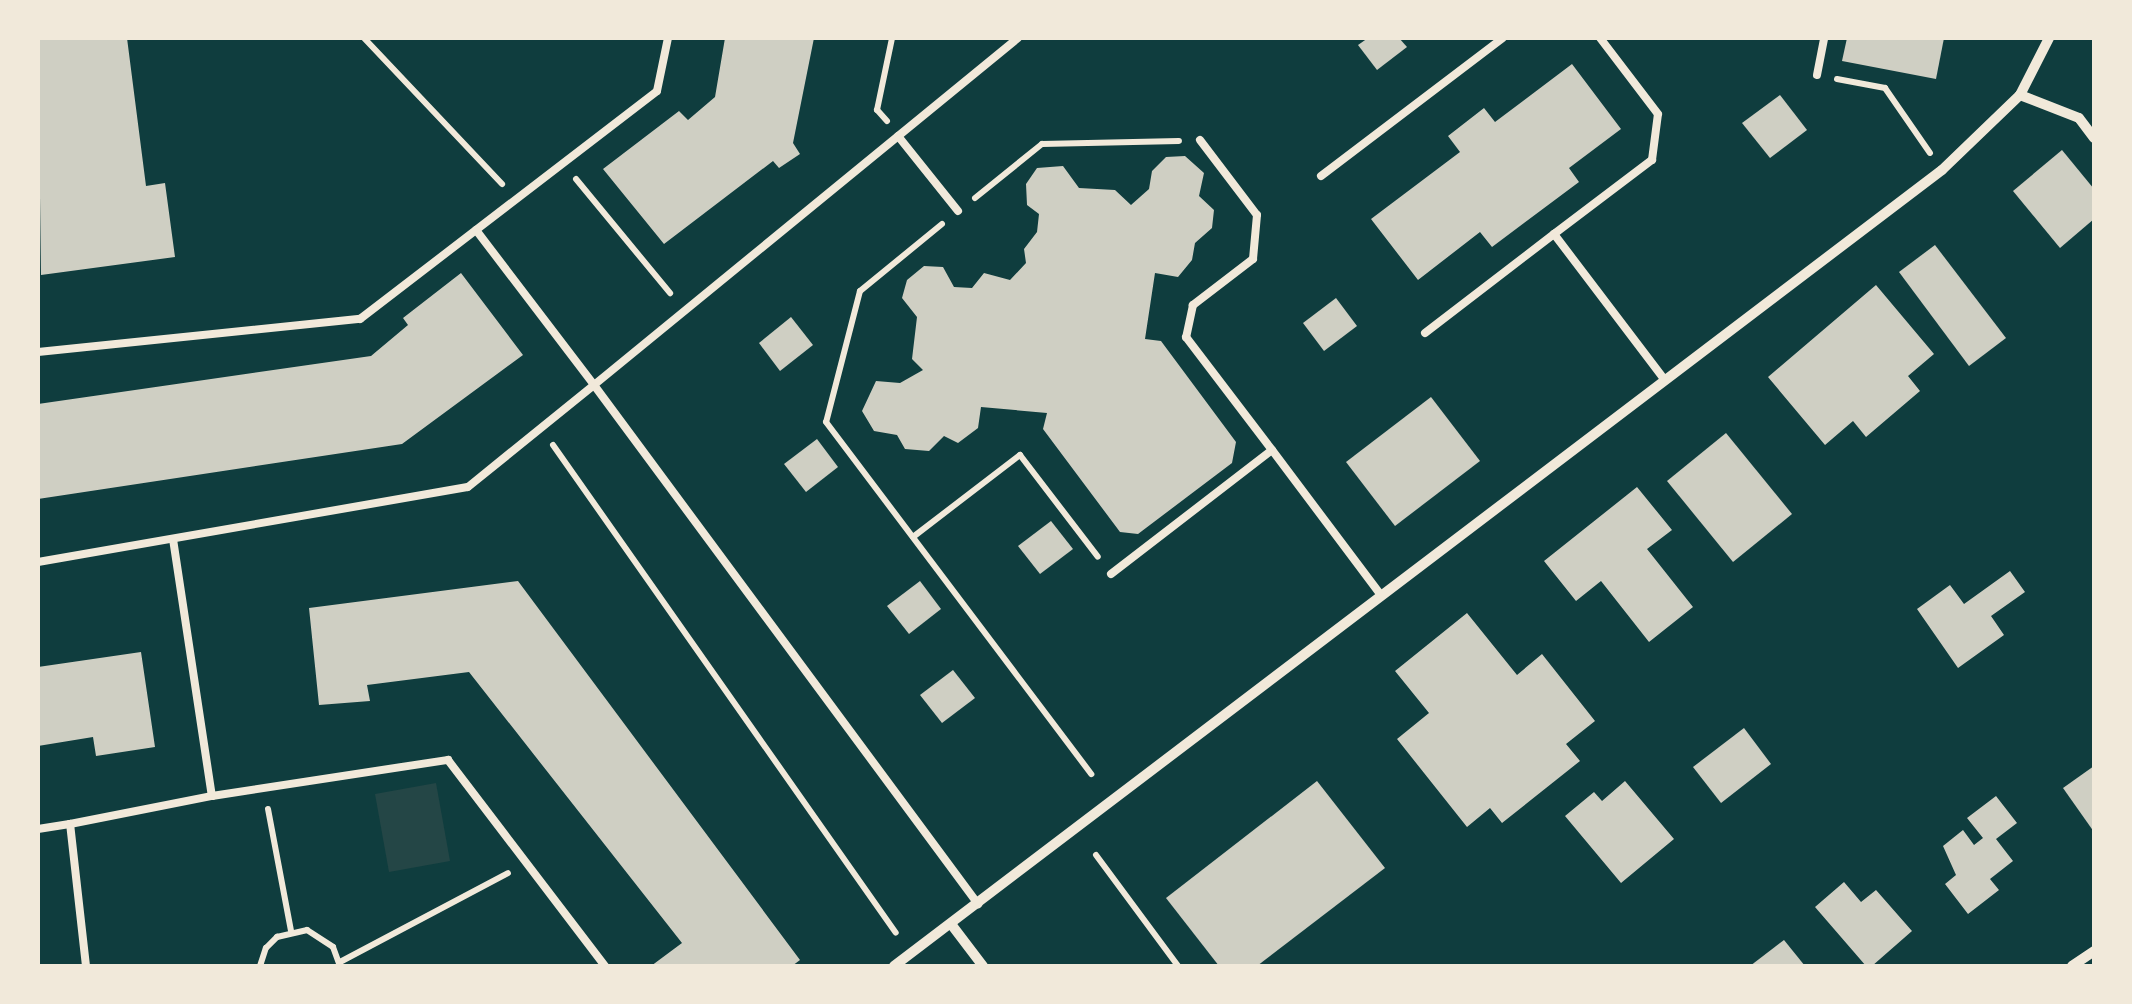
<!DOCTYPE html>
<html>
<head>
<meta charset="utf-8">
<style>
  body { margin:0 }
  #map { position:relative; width:2132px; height:1004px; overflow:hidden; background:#0f3d3e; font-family:Literata,serif }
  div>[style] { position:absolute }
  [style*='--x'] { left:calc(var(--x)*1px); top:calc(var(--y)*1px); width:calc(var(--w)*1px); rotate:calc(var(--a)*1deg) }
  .green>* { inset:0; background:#244646 }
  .building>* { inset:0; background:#cfcfc3 }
  .path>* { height:6px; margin:-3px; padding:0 3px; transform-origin:3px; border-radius:3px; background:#f1e9da }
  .service>* { height:8px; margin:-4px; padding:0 4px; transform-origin:4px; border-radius:4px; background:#f1e9da }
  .minor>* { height:10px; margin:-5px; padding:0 5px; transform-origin:5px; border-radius:5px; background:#f1e9da }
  span { translate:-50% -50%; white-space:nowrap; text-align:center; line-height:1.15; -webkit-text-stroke:10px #f1e9da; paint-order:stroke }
  .frame { position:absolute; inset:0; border:40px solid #f1e9da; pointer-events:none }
</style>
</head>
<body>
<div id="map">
  <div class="green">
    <div style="clip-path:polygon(436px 783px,450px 861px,389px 872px,375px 794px)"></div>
  </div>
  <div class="building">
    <div style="clip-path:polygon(38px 38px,127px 38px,146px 186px,165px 183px,175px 257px,41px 275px)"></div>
    <div style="clip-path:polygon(725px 38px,814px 38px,793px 143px,800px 154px,779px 168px,773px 161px,664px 244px,603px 169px,679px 111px,688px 120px,715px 97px)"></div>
    <div style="clip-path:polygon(1368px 38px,1399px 38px,1407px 47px,1377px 70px,1358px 45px)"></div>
    <div style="clip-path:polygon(1847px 38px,1944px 38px,1936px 79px,1842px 61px)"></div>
    <div style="clip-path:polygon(1572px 64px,1621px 129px,1569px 168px,1579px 182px,1492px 247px,1480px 232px,1418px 280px,1371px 219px,1460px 152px,1448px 136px,1484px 108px,1495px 122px)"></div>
    <div style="clip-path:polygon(1780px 95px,1807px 130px,1770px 158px,1742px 123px)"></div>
    <div style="clip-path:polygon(2062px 150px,2094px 189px,2094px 219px,2060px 248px,2013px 191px)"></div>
    <div style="clip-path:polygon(1185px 156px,1204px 173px,1199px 196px,1214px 210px,1212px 228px,1195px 243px,1192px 260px,1178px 277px,1155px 273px,1145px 339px,1161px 341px,1236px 442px,1232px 463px,1138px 534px,1120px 532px,1043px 429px,1047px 413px,981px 407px,978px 428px,958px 443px,944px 436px,929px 451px,905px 449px,897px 435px,874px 431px,862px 411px,876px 381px,900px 383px,923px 370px,912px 359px,917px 317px,902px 298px,907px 280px,924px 266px,943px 267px,954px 287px,972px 288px,984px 273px,1010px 280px,1026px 263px,1024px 249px,1037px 232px,1039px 214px,1027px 205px,1026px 184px,1037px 168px,1063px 166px,1079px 188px,1115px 190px,1131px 205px,1149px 189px,1152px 171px,1166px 157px)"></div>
    <div style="clip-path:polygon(1935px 245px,2006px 338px,1969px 366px,1899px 272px)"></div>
    <div style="clip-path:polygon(461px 273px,523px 355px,402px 444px,38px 499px,38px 404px,371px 356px,408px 325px,403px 318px)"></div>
    <div style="clip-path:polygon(1876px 285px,1934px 354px,1908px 376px,1920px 391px,1866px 437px,1853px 421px,1825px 445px,1768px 377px)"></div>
    <div style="clip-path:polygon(1336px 298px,1357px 326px,1324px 351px,1303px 323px)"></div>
    <div style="clip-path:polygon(791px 317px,813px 345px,780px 371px,759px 343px)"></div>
    <div style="clip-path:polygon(1431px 397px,1480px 461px,1395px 526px,1346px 462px)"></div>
    <div style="clip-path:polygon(1726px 433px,1792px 514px,1733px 562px,1667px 481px)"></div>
    <div style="clip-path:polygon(817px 439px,838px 467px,806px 492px,784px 464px)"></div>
    <div style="clip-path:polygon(1637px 487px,1672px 530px,1647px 549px,1693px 607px,1649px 642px,1601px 581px,1576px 601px,1544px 561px)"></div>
    <div style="clip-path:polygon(1051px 521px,1073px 549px,1040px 574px,1018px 546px)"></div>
    <div style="clip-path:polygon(2010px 571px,2025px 592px,1991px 616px,2004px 635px,1958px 668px,1917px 609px,1950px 585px,1964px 604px)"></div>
    <div style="clip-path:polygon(518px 581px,800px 960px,792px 966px,651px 966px,682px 943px,469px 672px,367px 685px,370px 701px,319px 705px,309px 608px)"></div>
    <div style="clip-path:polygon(920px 581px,941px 609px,909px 634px,887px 606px)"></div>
    <div style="clip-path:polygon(1467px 613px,1517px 675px,1542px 654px,1595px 721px,1566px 744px,1580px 761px,1502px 823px,1490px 808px,1467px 827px,1397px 739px,1429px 713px,1395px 671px)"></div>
    <div style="clip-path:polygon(141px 652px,155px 747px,96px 756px,93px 737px,38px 746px,38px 667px)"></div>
    <div style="clip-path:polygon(953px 670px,975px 698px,942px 723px,920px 695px)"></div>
    <div style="clip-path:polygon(1744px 728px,1771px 764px,1721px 803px,1693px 767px)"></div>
    <div style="clip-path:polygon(2094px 766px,2094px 832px,2063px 788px)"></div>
    <div style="clip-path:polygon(1317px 781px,1385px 868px,1257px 966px,1219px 966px,1166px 898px)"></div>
    <div style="clip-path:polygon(1625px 781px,1674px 839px,1621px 883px,1565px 816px,1594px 792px,1602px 801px)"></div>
    <div style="clip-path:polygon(1996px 796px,2017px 823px,1996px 839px,2013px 861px,1990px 879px,1999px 890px,1968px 914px,1945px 884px,1956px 875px,1943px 846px,1963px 830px,1974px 845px,1983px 838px,1967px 818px)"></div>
    <div style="clip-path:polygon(1844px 882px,1861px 902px,1876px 890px,1912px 931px,1872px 966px,1866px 966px,1815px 907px)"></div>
    <div style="clip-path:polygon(1784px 940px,1805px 966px,1750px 966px)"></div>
  </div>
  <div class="path">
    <div style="--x:364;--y:38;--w:201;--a:46.6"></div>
    <div style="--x:1837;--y:79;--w:49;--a:10.6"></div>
    <div style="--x:1885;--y:88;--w:79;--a:55.3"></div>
    <div style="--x:887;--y:121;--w:15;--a:-132"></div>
    <div style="--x:877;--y:110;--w:74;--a:-78.2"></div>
    <div style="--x:576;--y:179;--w:148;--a:50.5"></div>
    <div style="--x:975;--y:198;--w:86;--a:-38.9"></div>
    <div style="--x:1042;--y:144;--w:137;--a:-1.3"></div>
    <div style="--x:942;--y:224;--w:106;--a:140.7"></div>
    <div style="--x:860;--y:291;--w:135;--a:104.5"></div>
    <div style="--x:826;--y:422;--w:441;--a:53"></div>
    <div style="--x:553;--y:445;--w:596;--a:54.9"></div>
    <div style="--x:913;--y:537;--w:135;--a:-37.5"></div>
    <div style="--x:1020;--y:455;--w:128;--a:52.6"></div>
    <div style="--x:268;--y:809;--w:124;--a:79.3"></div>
    <div style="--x:1096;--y:855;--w:138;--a:53.5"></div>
    <div style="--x:340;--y:962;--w:190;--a:-27.9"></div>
    <div style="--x:260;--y:966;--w:19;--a:-72"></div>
    <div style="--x:266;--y:948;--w:16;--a:-45"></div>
    <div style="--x:277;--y:937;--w:31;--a:-13"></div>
    <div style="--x:307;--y:930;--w:31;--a:33"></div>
    <div style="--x:333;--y:947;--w:20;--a:70"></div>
  </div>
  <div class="service">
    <div style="--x:1817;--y:75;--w:38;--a:-79"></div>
    <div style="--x:898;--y:136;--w:96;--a:51.3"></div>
    <div style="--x:1200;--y:140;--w:94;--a:52.8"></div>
    <div style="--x:1257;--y:215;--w:44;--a:95.2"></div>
    <div style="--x:1253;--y:259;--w:76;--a:142.5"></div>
    <div style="--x:1193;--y:305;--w:33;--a:102"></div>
    <div style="--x:1186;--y:337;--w:142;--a:52.7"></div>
    <div style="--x:1321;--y:176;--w:228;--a:-37.2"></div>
    <div style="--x:476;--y:230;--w:195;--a:52.7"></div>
    <div style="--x:594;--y:385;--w:548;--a:-39.3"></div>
    <div style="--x:1554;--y:234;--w:123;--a:-37.1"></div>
    <div style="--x:1652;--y:160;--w:46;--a:-82.6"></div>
    <div style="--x:1658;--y:114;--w:96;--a:-127.3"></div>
    <div style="--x:1425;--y:333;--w:163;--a:-37.5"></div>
    <div style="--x:1554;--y:234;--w:182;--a:52.8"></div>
    <div style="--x:38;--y:352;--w:324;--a:-5.9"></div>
    <div style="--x:360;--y:319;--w:374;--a:-37.5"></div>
    <div style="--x:657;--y:91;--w:54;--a:-78.3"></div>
    <div style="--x:173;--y:539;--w:260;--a:81.4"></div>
    <div style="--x:38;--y:562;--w:436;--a:-9.9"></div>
    <div style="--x:468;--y:487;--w:162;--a:-39"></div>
    <div style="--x:594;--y:385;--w:646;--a:53.5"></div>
    <div style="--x:1111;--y:574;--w:203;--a:-37.6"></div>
    <div style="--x:1272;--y:450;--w:181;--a:53.1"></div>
    <div style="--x:38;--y:829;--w:32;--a:-9"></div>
    <div style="--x:86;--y:966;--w:143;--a:-96.4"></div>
    <div style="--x:70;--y:824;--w:145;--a:-11.2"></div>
    <div style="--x:212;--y:796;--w:239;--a:-8.7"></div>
    <div style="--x:448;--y:760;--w:259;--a:52.7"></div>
  </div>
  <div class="minor">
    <div style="--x:2020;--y:95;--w:63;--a:21.3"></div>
    <div style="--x:2079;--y:118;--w:25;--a:53"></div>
    <div style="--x:951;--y:924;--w:53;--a:52.7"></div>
    <div style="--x:894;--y:966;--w:1316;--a:-37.22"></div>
    <div style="--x:1942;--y:170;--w:108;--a:-43.9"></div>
    <div style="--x:2020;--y:95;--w:64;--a:-63"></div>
    <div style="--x:2072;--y:966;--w:27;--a:-34"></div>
  </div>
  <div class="frame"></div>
</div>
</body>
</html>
